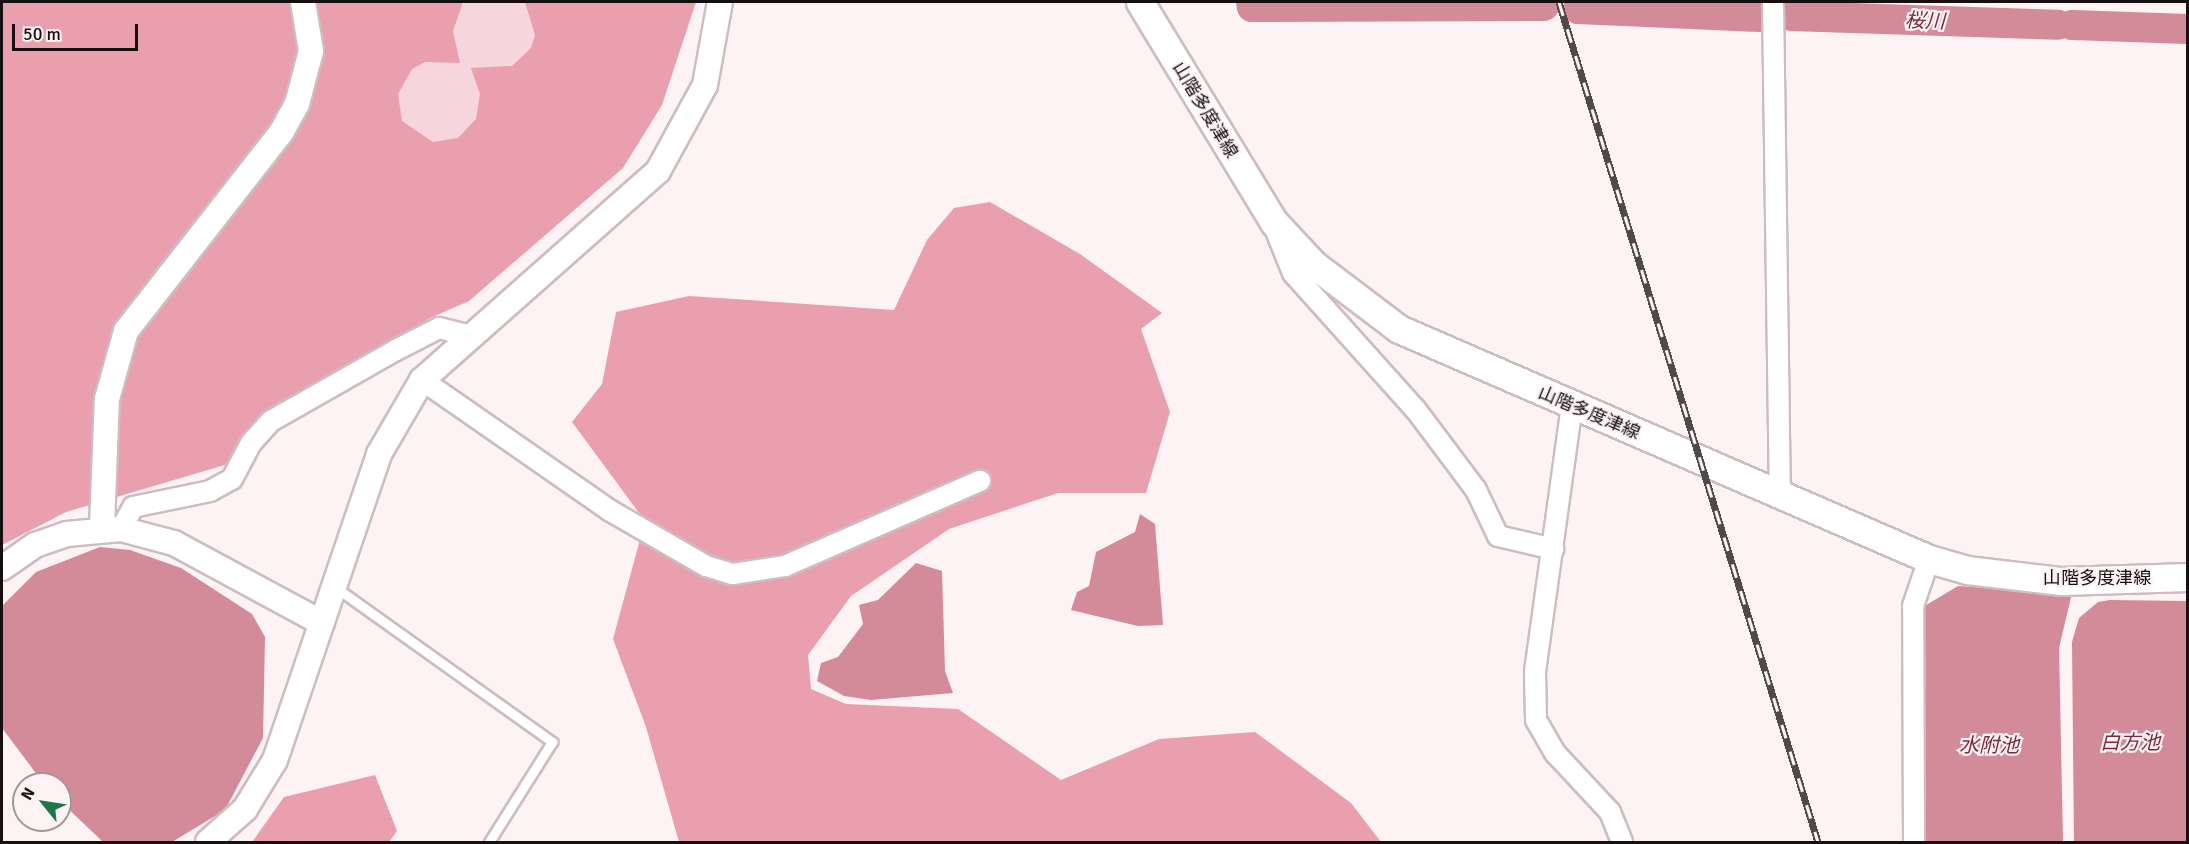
<!DOCTYPE html>
<html>
<head>
<meta charset="utf-8">
<style>
  body { margin:0 }
  #map { position:relative; width:2189px; height:844px; overflow:hidden; background:#fdf2f4; font-family:Signika,"Noto Sans JP",sans-serif }
  div>[style] { position:absolute }
  [style*='--x'] { left:calc(var(--x)*1px); top:calc(var(--y)*1px); width:calc(var(--w)*1px); rotate:calc(var(--a)*1deg) }
  .forest>* { inset:0; background:#e99fae }
  .water>* { inset:0; background:#d38a99 }
  .river>* { height:30px; margin:-15px; padding:0 15px; transform-origin:15px; border-radius:15px; background:#d38a99 }
  .building>* { inset:0; background:#f6d6dc }
  .roads { filter:drop-shadow(2px 0 #cebcbf) drop-shadow(-2px 0 #cebcbf) drop-shadow(0 2px #cebcbf) drop-shadow(0 -2px #cebcbf) }
  .service>* { height:9px; margin:-4.5px; padding:0 4.5px; transform-origin:4.5px; border-radius:4.5px; background:#fff }
  .minor>* { height:20px; margin:-10px; padding:0 10px; transform-origin:10px; border-radius:10px; background:#fff }
  .tertiary>* { height:24px; margin:-12px; padding:0 12px; transform-origin:12px; border-radius:12px; background:#fff }
  .secondary>* { height:27px; margin:-13.5px; padding:0 13.5px; transform-origin:13.5px; border-radius:13.5px; background:#fff }
  .rail>* { height:7px; margin-top:-3.5px; transform-origin:0; background:repeating-linear-gradient(90deg,#fdf2f4 0 14px,#50494a 0 28px); box-sizing:border-box; border-block:2px solid #50494a }
  span { translate:-50% -50%; white-space:nowrap; text-align:center; line-height:1.15; -webkit-text-stroke:4.5px #fdf2f4; paint-order:stroke }
  .street-label { font-size:18px; color:#150f10 }
  .water-label { font-size:20px; color:#7d2640; font-style:italic }
  .frame { position:absolute; inset:0; border:3px solid #150f10; pointer-events:none }
  .north { position:absolute; left:12px; top:772px; width:60px; height:60px; box-sizing:border-box; background:#fdf2f4; border:2px solid #a09799; border-radius:50%; rotate:300deg; font-size:16px; font-weight:700; line-height:24px; text-align:center; color:#150f10 }
  .north::after { content:''; display:block; margin:auto; width:21px; height:27px; background:#1f7649; clip-path:polygon(50% 0,100% 100%,50% 72%,0 100%) }
  .scale { position:absolute; left:12px; top:24px; width:126px; height:27px; box-sizing:border-box; border:3px solid #150f10; border-top:0; padding-left:8px; font-size:18px; line-height:21px; white-space:nowrap; color:#150f10; -webkit-text-stroke:4px #fdf2f4; paint-order:stroke }
</style>
</head>
<body>
<div id="map">
  <div class="forest">
    <div style="clip-path:polygon(2px 2px,696px 2px,662px 105px,623px 168px,469px 301px,430px 318px,266px 417px,228px 464px,66px 512px,2px 545px)"></div>
    <div style="clip-path:polygon(990px 202px,1080px 254px,1162px 313px,1141px 329px,1170px 412px,1146px 493px,1058px 493px,949px 529px,851px 596px,808px 655px,811px 689px,846px 704px,958px 709px,1061px 780px,1159px 739px,1255px 732px,1351px 803px,1381px 842px,679px 842px,646px 727px,613px 639px,645px 521px,572px 422px,602px 384px,616px 312px,689px 296px,894px 310px,927px 240px,954px 208px)"></div>
    <div style="clip-path:polygon(375px 775px,397px 831px,389px 842px,252px 842px,284px 797px)"></div>
  </div>
  <div class="water">
    <div style="clip-path:polygon(1140px 514px,1155px 524px,1163px 625px,1138px 626px,1071px 610px,1077px 592px,1089px 586px,1096px 552px,1135px 532px)"></div>
    <div style="clip-path:polygon(100px 547px,130px 550px,181px 568px,252px 614px,265px 637px,263px 738px,225px 810px,172px 842px,103px 842px,60px 801px,60px 784px,44px 784px,2px 728px,2px 606px,36px 572px)"></div>
    <div style="clip-path:polygon(916px 563px,942px 571px,945px 671px,953px 693px,871px 700px,844px 696px,817px 681px,821px 663px,838px 657px,863px 624px,859px 605px,878px 600px)"></div>
    <div style="clip-path:polygon(1958px 586px,2072px 593px,2059px 648px,2063px 842px,1918px 842px,1923px 607px)"></div>
    <div style="clip-path:polygon(2187px 601px,2187px 842px,2074px 842px,2072px 642px,2079px 618px,2098px 602px,2110px 600px)"></div>
  </div>
  <div class="river">
    <div style="--x:1251;--y:2;--w:5;--a:79"></div>
    <div style="--x:1252;--y:7;--w:292;--a:-0.2"></div>
    <div style="--x:1578;--y:9;--w:181;--a:2.5"></div>
    <div style="--x:1791;--y:16;--w:267;--a:1.9"></div>
    <div style="--x:2072;--y:25;--w:116;--a:2"></div>
  </div>
  <div class="building">
    <div style="clip-path:polygon(463px 2px,525px 2px,535px 35px,531px 48px,512px 66px,471px 68px,480px 94px,476px 119px,458px 138px,433px 142px,402px 121px,398px 94px,412px 69px,425px 62px,460px 63px,453px 31px)"></div>
  </div>
  <div class="roads">
    <div class="service">
      <div style="--x:335;--y:587;--w:267;--a:35.5"></div>
      <div style="--x:552;--y:742;--w:118;--a:122.2"></div>
    </div>
    <div class="minor">
      <div style="--x:1773;--y:2;--w:492;--a:89.2"></div>
      <div style="--x:1274;--y:226;--w:51;--a:68"></div>
      <div style="--x:1293;--y:273;--w:184;--a:48.1"></div>
      <div style="--x:1416;--y:410;--w:100;--a:53.1"></div>
      <div style="--x:1476;--y:490;--w:51;--a:64.4"></div>
      <div style="--x:1498;--y:536;--w:57;--a:13.1"></div>
      <div style="--x:422;--y:380;--w:228;--a:34.8"></div>
      <div style="--x:609;--y:510;--w:112;--a:30"></div>
      <div style="--x:706;--y:566;--w:28;--a:17"></div>
      <div style="--x:733;--y:574;--w:53;--a:-8.7"></div>
      <div style="--x:785;--y:566;--w:213;--a:-23.6"></div>
      <div style="--x:1572;--y:405;--w:270;--a:97.9"></div>
      <div style="--x:1535;--y:672;--w:48;--a:88.8"></div>
      <div style="--x:1536;--y:720;--w:38;--a:60"></div>
      <div style="--x:1555;--y:753;--w:81;--a:47"></div>
      <div style="--x:1610;--y:812;--w:32;--a:68"></div>
      <div style="--x:121;--y:529;--w:25;--a:-61"></div>
      <div style="--x:133;--y:507;--w:79;--a:-11.7"></div>
      <div style="--x:210;--y:491;--w:25;--a:-29"></div>
      <div style="--x:232;--y:479;--w:41;--a:-62.2"></div>
      <div style="--x:251;--y:443;--w:30;--a:-48"></div>
      <div style="--x:271;--y:421;--w:144;--a:-29.6"></div>
      <div style="--x:396;--y:350;--w:48;--a:-27.1"></div>
      <div style="--x:439;--y:328;--w:29;--a:14"></div>
      <div style="--x:1914;--y:842;--w:236;--a:-90.2"></div>
      <div style="--x:1913;--y:606;--w:50;--a:-71.2"></div>
    </div>
    <div class="tertiary">
      <div style="--x:102;--y:527;--w:128;--a:-87.8"></div>
      <div style="--x:107;--y:399;--w:71;--a:-74.4"></div>
      <div style="--x:126;--y:331;--w:254;--a:-52"></div>
      <div style="--x:282;--y:131;--w:31;--a:-61"></div>
      <div style="--x:297;--y:104;--w:55;--a:-75.2"></div>
      <div style="--x:311;--y:51;--w:50;--a:-99.3"></div>
      <div style="--x:2;--y:568;--w:40;--a:-34.9"></div>
      <div style="--x:35;--y:545;--w:34;--a:-19"></div>
      <div style="--x:67;--y:534;--w:54;--a:-5.3"></div>
      <div style="--x:121;--y:529;--w:55;--a:14.8"></div>
      <div style="--x:174;--y:543;--w:168;--a:28.4"></div>
      <div style="--x:208;--y:842;--w:50;--a:-41.7"></div>
      <div style="--x:245;--y:809;--w:57;--a:-58.5"></div>
      <div style="--x:275;--y:760;--w:323;--a:-71.2"></div>
      <div style="--x:379;--y:454;--w:86;--a:-59.8"></div>
      <div style="--x:422;--y:380;--w:315;--a:-41.5"></div>
      <div style="--x:658;--y:171;--w:98;--a:-61.3"></div>
      <div style="--x:705;--y:85;--w:84;--a:-79.8"></div>
    </div>
    <div class="secondary">
      <div style="--x:1140;--y:2;--w:258;--a:58.7"></div>
      <div style="--x:1274;--y:222;--w:57;--a:47.1"></div>
      <div style="--x:1313;--y:264;--w:108;--a:37.1"></div>
      <div style="--x:1399;--y:329;--w:578;--a:23.46"></div>
      <div style="--x:1929;--y:559;--w:40;--a:16"></div>
      <div style="--x:1967;--y:570;--w:95;--a:6.7"></div>
      <div style="--x:2061;--y:581;--w:127;--a:-1.8"></div>
    </div>
  </div>
  <div class="rail">
    <div style="--x:1559;--y:2;--w:879;--a:72.86"></div>
  </div>
  <div class="street-label">
    <span style="left:1205px;top:110px;rotate:59deg">山階多度津線</span>
    <span style="left:1589px;top:413px;rotate:23deg">山階多度津線</span>
    <span style="left:2097px;top:578px">山階多度津線</span>
  </div>
  <div class="water-label">
    <span style="left:1925px;top:21px;rotate:2deg">桜川</span>
    <span style="left:2130px;top:742px">白方池</span>
    <span style="left:1989px;top:745px">水附池</span>
  </div>
  <div class="frame"></div>
  <div class="north">N</div>
  <div class="scale">50 m</div>
</div>
</body>
</html>
